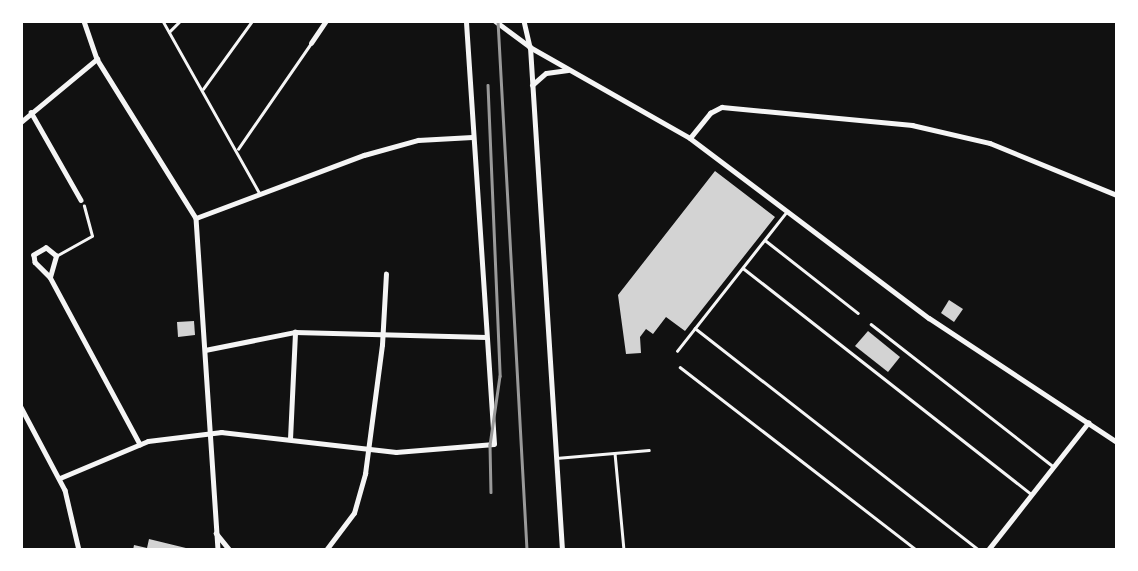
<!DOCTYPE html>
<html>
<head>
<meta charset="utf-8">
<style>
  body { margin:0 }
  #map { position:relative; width:1138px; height:571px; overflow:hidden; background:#111; font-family:"DM Sans",sans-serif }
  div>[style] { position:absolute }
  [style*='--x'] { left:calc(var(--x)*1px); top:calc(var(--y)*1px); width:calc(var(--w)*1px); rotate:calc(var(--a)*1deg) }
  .building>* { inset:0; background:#d3d3d3 }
  .service>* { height:2.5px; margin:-1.25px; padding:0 1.25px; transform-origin:1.25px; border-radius:1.25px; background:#f5f5f5 }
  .minor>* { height:4.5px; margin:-2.25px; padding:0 2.25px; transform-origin:2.25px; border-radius:2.25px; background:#f5f5f5 }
  .tertiary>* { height:5px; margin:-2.5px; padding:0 2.5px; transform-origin:2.5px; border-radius:2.5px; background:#f5f5f5 }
  .rail>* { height:2.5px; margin:-1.25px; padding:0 1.25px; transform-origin:1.25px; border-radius:1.25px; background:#9a9a9a }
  span { translate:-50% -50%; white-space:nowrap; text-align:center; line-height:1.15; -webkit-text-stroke:5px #fff; paint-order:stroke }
  .frame { position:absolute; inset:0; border:23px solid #fff; pointer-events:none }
</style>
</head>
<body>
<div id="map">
  <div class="building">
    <div style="clip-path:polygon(715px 171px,775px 217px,685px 331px,666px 317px,653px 334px,646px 329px,640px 337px,641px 353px,626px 354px,618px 295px)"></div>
    <div style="clip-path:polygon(949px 300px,963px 309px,954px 322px,941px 313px)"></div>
    <div style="clip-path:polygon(194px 321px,195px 335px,178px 337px,177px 322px)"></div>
    <div style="clip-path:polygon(868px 331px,900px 357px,888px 372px,855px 346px)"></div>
    <div style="clip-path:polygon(149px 539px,190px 549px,190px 550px,133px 550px,134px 545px,147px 548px)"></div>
  </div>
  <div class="service">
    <div style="--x:163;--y:21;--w:196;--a:60.7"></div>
    <div style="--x:169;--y:32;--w:16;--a:-45"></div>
    <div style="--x:203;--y:89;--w:84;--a:-54.2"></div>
    <div style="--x:238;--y:149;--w:129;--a:-55.4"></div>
    <div style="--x:765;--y:240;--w:118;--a:38.1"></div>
    <div style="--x:56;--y:256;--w:41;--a:-29.1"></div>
    <div style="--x:92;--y:236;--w:31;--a:-105"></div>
    <div style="--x:743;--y:268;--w:366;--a:38.1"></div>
    <div style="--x:871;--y:324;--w:231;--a:38"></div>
    <div style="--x:695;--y:328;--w:360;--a:38"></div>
    <div style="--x:677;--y:351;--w:178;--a:-51.8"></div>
    <div style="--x:680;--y:367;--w:299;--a:37.7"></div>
    <div style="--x:615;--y:453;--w:97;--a:84.7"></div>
    <div style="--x:556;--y:458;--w:93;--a:-4.9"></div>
  </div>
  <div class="minor">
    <div style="--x:84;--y:21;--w:40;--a:71.1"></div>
    <div style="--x:97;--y:59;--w:187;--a:58.1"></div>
    <div style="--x:196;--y:218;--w:333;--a:86.2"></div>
    <div style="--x:524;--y:21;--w:27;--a:77"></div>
    <div style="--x:530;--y:47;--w:184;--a:29.6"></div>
    <div style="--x:690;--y:138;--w:299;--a:37"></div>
    <div style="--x:929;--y:318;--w:225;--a:33.4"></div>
    <div style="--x:311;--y:43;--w:27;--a:-56"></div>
    <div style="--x:31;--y:112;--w:101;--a:60.4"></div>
    <div style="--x:21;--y:122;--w:99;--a:-39.7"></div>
    <div style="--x:690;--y:138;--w:32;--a:-51"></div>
    <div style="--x:710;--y:113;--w:13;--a:-27"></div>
    <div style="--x:722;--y:107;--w:191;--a:5.4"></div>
    <div style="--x:912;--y:125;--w:80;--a:13"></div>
    <div style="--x:990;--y:143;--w:137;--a:22.3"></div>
    <div style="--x:196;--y:218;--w:179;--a:-20.6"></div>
    <div style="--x:364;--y:155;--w:56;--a:-15.5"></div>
    <div style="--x:418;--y:140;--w:54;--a:-3.2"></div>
    <div style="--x:50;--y:277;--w:22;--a:-74"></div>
    <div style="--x:56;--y:256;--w:13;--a:-141"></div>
    <div style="--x:46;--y:248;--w:14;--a:150"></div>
    <div style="--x:34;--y:255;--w:7;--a:82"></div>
    <div style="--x:35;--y:262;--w:21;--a:45"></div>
    <div style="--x:50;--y:277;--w:190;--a:61.7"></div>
    <div style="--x:205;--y:350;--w:92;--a:-11.3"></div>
    <div style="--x:295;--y:332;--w:191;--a:1.5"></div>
    <div style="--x:21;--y:407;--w:94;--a:62.1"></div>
    <div style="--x:65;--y:490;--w:62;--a:76.9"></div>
    <div style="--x:290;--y:439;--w:107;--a:-87.3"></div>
    <div style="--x:60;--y:478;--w:95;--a:-22.8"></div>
    <div style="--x:148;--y:441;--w:74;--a:-7"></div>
    <div style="--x:221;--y:432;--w:176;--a:6.5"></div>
    <div style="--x:396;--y:452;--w:98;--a:-4.7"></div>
    <div style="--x:494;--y:444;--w:424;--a:-93.8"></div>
    <div style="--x:216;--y:533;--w:22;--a:51"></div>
    <div style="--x:326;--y:550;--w:46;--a:-52.9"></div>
    <div style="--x:354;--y:513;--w:41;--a:-74.2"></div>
    <div style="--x:365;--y:474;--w:130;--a:-82.5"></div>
    <div style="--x:382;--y:345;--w:71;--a:-86.8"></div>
    <div style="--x:988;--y:550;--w:162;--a:-51.8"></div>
  </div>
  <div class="tertiary">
    <div style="--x:495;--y:21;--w:44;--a:36.6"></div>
    <div style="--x:530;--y:47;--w:504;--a:86.36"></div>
    <div style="--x:532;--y:85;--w:18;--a:-41"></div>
    <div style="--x:546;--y:73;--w:22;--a:-8"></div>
  </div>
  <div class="rail">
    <div style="--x:498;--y:21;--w:530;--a:86.86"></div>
    <div style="--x:488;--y:85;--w:291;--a:87.6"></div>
    <div style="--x:500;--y:376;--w:70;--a:98.2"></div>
    <div style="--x:490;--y:445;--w:47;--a:88.8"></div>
  </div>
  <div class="frame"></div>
</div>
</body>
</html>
